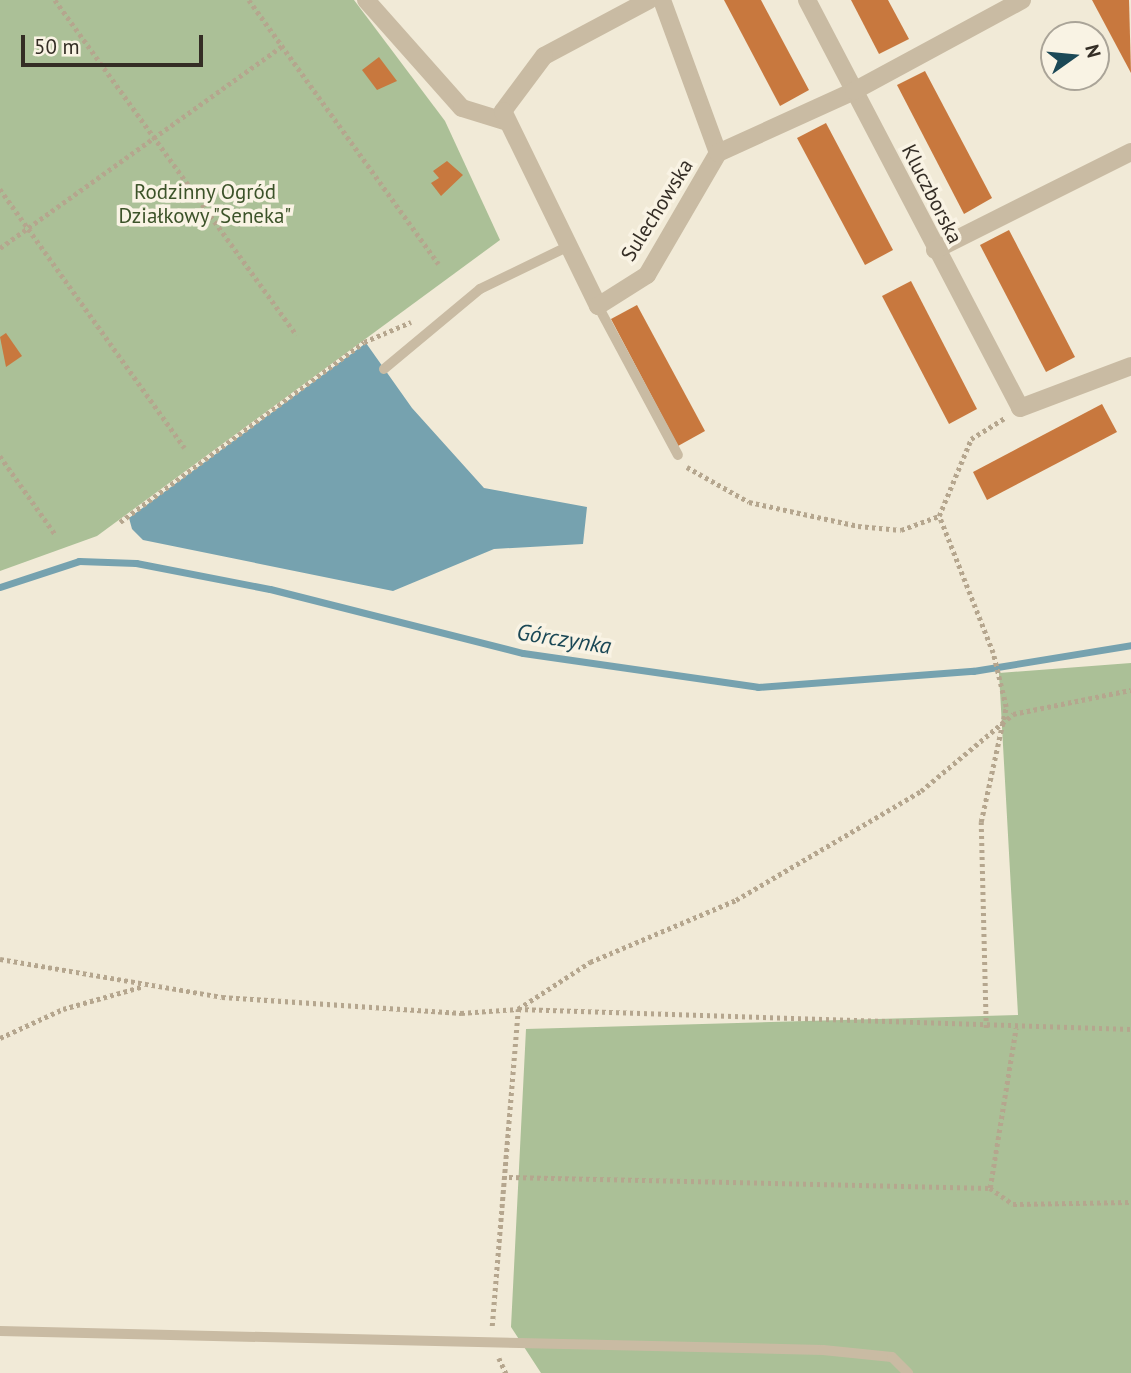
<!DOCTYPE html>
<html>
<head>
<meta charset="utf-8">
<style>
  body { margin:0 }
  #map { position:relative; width:1131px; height:1373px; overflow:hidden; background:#f1ead7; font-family:"PT Sans",sans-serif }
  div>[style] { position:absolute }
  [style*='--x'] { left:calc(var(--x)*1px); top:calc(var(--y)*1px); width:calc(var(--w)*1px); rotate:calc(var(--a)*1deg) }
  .green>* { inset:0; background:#abc097 }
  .water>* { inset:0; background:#76a2af }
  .stream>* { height:7px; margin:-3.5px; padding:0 3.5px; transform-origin:3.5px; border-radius:3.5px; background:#76a2af }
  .building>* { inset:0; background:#c8783e }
  .path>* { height:4.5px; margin-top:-2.25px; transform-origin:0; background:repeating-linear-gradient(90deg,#b5a68e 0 3.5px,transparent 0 7px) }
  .service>* { height:10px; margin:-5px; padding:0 5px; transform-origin:5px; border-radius:5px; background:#c9bba3 }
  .minor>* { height:18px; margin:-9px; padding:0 9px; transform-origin:9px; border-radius:9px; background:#c9bba3 }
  span { translate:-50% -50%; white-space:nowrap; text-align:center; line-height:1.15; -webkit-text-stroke:7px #f9f3e4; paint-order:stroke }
  .park-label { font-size:21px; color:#3c5329 }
  .street-label { font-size:21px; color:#342d25 }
  .water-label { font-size:23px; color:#1b4856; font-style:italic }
  .north { position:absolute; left:1040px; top:21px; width:70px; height:70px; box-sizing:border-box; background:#f9f3e4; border:2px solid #aaa498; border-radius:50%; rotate:75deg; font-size:19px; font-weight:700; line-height:28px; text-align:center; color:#342d25 }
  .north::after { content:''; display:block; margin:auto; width:24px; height:32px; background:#1b4856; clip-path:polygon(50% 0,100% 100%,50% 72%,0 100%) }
  .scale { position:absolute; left:21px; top:35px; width:182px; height:32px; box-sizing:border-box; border:4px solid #342d25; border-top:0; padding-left:9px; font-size:21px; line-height:24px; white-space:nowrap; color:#342d25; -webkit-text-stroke:5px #f9f3e4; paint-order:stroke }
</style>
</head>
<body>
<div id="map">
  <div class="green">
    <div style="clip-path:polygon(0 0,354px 0,445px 121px,500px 240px,97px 536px,0 571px)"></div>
    <div style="clip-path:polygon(1131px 663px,1131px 1373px,541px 1373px,511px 1327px,526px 1029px,1018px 1015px,999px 673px)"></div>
  </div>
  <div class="water">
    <div style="clip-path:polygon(366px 343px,412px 408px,484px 488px,587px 507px,583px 544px,494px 549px,393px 591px,143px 540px,132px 529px,129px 518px)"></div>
  </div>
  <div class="stream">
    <div style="--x:0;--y:587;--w:83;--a:-18.2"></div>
    <div style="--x:79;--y:561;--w:57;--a:2"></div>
    <div style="--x:136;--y:563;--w:136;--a:11"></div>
    <div style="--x:270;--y:589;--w:261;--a:14.2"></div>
    <div style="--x:523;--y:653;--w:237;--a:8.2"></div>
    <div style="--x:758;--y:687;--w:216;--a:-4.3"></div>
    <div style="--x:973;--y:671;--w:160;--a:-9.3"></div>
  </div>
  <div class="building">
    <div style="clip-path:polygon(724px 0,761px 0,809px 90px,780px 106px)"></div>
    <div style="clip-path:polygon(851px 0,888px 0,909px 39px,879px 54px)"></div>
    <div style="clip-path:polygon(1092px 0,1129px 0,1131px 73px)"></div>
    <div style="clip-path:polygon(379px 57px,397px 81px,377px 90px,362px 70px)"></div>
    <div style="clip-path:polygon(925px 71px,992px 198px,964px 214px,897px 85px)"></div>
    <div style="clip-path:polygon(826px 123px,893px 250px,865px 265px,797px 138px)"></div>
    <div style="clip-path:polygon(447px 161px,463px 175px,441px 196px,431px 183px,439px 178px,433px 171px)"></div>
    <div style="clip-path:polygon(1009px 230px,1075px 357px,1046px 372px,980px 245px)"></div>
    <div style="clip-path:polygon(911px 281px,977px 409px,949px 424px,882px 296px)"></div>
    <div style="clip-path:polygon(637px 305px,705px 431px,678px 446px,611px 319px)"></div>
    <div style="clip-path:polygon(6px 333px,22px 356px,6px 367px,0 337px)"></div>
    <div style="clip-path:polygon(1102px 404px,1117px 432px,987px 500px,973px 472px)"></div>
  </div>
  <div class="path">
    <div style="--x:55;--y:0;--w:413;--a:54.2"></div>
    <div style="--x:249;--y:0;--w:325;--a:54.3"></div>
    <div style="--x:0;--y:189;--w:318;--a:54.5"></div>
    <div style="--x:0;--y:248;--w:347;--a:-35.6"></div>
    <div style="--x:0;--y:456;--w:95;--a:54.8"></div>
    <div style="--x:687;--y:467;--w:71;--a:29.4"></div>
    <div style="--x:749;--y:502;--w:112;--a:12.4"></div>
    <div style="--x:858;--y:526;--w:43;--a:5.3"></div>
    <div style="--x:901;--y:530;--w:40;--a:-20.2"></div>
    <div style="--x:120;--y:522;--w:303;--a:-36.4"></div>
    <div style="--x:364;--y:342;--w:51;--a:-23.1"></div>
    <div style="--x:0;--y:959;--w:225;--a:9.7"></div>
    <div style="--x:222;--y:997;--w:240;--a:3.8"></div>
    <div style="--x:461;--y:1013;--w:57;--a:-4"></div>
    <div style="--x:518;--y:1009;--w:86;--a:-33.1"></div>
    <div style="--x:590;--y:962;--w:159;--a:-23"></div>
    <div style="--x:736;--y:900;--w:215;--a:-30.5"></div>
    <div style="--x:921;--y:791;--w:120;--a:-39.9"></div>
    <div style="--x:1013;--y:714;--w:120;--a:-11.5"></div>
    <div style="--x:986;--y:1028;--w:206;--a:-91.4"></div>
    <div style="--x:981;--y:822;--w:118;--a:-77.7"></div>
    <div style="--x:1006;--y:707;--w:56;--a:-103.5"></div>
    <div style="--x:993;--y:653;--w:147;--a:-111.5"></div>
    <div style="--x:939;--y:516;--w:83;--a:-67.4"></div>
    <div style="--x:971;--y:439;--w:39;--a:-32"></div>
    <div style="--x:0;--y:1038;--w:69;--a:-24.7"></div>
    <div style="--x:63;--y:1009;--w:81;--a:-15.8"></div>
    <div style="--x:509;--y:1177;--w:481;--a:1.3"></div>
    <div style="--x:990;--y:1188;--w:28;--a:35"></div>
    <div style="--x:1013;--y:1204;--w:118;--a:-1"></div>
    <div style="--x:990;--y:1188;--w:162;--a:-80.8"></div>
    <div style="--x:492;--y:1326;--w:318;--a:-85.3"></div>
    <div style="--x:518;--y:1009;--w:613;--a:1.87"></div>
    <div style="--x:499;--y:1358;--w:17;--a:65"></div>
  </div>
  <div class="service">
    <div style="--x:598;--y:306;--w:169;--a:61.8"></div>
    <div style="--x:384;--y:369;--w:125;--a:-39.8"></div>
    <div style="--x:480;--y:289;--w:97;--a:-25.8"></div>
    <div style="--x:0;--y:1331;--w:823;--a:1.32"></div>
    <div style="--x:823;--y:1350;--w:69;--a:5.8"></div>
    <div style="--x:892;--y:1357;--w:23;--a:45"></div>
  </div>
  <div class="minor">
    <div style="--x:366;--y:0;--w:144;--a:48.4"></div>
    <div style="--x:462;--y:108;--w:44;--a:17.2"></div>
    <div style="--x:649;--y:0;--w:119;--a:151.9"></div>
    <div style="--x:544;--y:56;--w:69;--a:126.7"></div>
    <div style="--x:503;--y:111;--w:217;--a:64"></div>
    <div style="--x:598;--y:306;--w:58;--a:-32.3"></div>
    <div style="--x:647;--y:275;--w:141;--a:-59.8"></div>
    <div style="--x:718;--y:153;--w:163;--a:-110.1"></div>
    <div style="--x:807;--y:0;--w:460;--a:62.4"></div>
    <div style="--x:1020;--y:408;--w:119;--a:-20.7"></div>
    <div style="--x:718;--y:153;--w:149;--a:-24.5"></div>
    <div style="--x:854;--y:91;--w:191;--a:-28.4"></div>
    <div style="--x:935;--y:250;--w:219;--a:-26.6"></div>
  </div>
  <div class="park-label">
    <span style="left:205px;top:204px">Rodzinny Ogród<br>Działkowy "Seneka"</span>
  </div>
  <div class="street-label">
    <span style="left:932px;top:194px;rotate:63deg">Kluczborska</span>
    <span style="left:657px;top:210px;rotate:-58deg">Sulechowska</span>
  </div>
  <div class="water-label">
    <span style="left:564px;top:639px;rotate:9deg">Górczynka</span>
  </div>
  <div class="north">N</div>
  <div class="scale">50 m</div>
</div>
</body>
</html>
